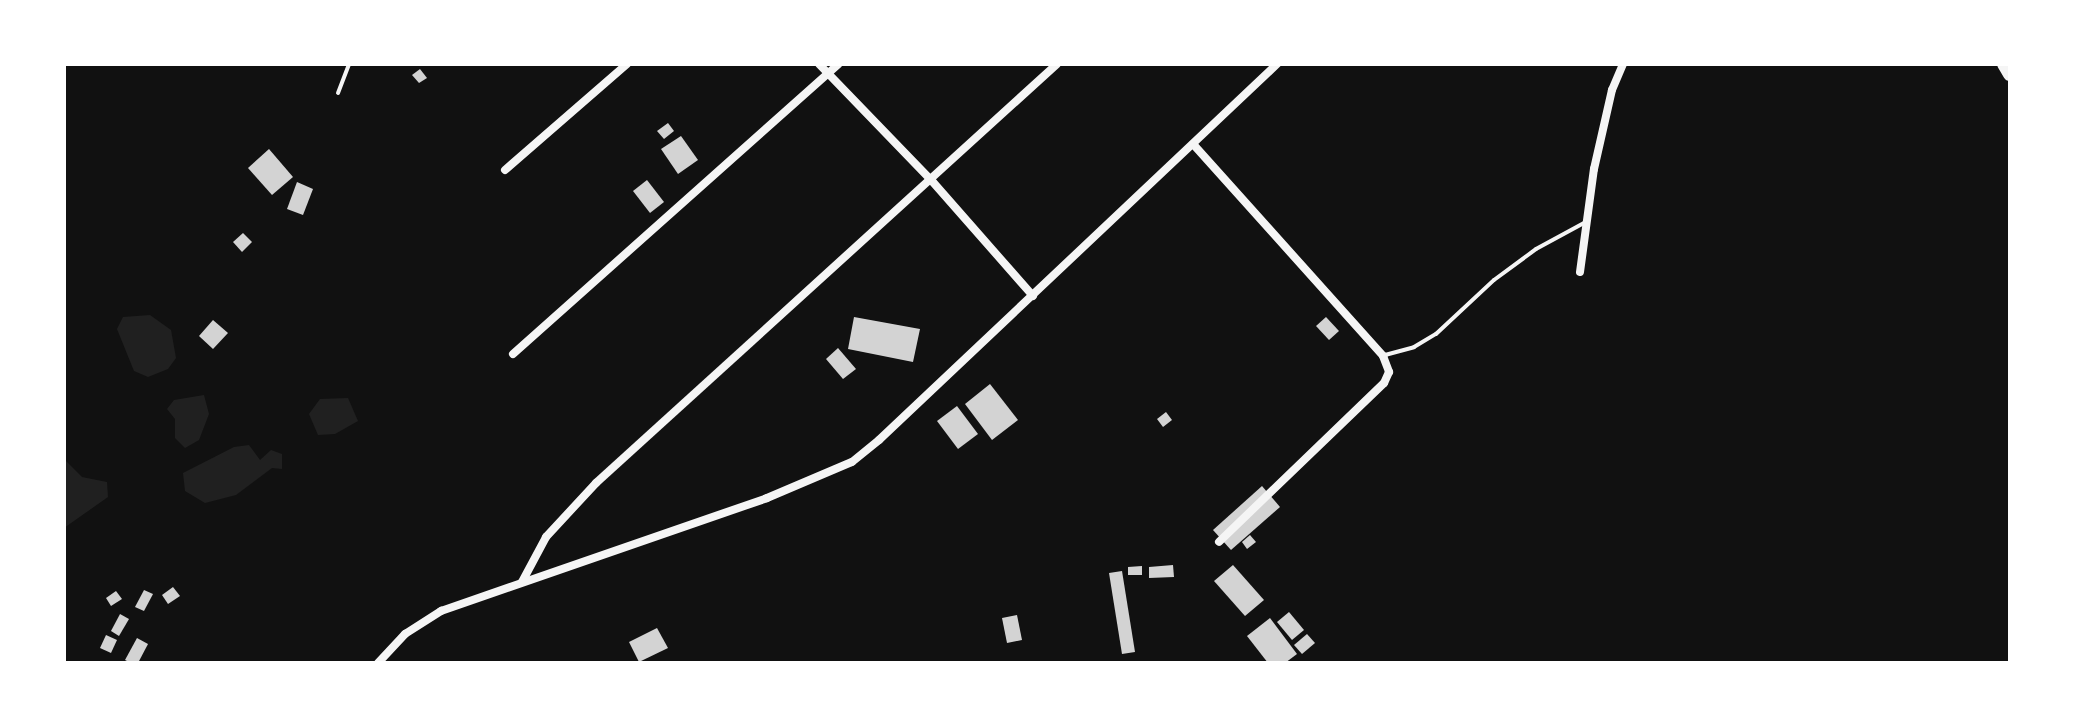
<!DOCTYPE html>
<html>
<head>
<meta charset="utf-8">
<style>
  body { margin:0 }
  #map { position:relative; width:2074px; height:727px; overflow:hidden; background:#111; font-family:Lato,sans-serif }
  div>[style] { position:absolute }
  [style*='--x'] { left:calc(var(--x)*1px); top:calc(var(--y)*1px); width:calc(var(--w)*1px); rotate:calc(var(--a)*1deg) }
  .green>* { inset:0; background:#202020 }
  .building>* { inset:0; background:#d3d3d3 }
  .service>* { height:4px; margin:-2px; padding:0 2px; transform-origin:2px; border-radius:2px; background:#f5f5f5 }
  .minor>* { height:8px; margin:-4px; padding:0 4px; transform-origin:4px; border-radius:4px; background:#f5f5f5 }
  .motorway>* { height:14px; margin:-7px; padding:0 7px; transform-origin:7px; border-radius:7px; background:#f5f5f5 }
  span { translate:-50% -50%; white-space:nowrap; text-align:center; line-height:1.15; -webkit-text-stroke:6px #fff; paint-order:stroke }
  .frame { position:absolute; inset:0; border:66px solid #fff; pointer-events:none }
</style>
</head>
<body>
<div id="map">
  <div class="green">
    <div style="clip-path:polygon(150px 315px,171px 330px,176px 358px,168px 369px,148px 377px,134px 371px,117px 329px,123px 317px)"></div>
    <div style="clip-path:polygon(204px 395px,209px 414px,199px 440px,185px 448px,175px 438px,175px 419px,167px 409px,174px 400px)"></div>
    <div style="clip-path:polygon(348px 398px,358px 421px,335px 434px,318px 435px,309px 414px,320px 399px)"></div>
    <div style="clip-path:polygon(249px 445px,260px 460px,271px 450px,282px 454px,282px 469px,272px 468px,236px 495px,205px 503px,185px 491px,183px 473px,234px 447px)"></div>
    <div style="clip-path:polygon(64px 459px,82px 477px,107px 482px,108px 497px,64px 528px)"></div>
  </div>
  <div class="building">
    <div style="clip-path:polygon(420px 69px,427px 78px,419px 83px,412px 75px)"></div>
    <div style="clip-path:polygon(668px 123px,674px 131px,664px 139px,657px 131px)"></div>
    <div style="clip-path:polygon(681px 136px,698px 160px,678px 174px,661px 149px)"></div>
    <div style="clip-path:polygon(269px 149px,293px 177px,272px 195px,248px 168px)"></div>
    <div style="clip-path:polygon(647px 180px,664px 202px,650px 213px,633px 191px)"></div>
    <div style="clip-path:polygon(297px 182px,313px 189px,303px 215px,287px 209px)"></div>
    <div style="clip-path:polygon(243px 233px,252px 242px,242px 252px,233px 242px)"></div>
    <div style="clip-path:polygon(854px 317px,920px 329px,913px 362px,848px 349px)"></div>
    <div style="clip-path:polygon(1326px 317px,1339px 331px,1329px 340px,1316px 326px)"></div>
    <div style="clip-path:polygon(213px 320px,228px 333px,213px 349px,199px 336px)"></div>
    <div style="clip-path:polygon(838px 348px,856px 369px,843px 379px,826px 359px)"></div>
    <div style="clip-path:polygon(990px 384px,1018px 420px,992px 440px,965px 404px)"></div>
    <div style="clip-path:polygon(957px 406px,978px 434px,958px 449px,937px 421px)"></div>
    <div style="clip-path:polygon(1166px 412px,1172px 420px,1163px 427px,1157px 419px)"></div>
    <div style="clip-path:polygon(1262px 486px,1280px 507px,1231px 550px,1213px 530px)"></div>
    <div style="clip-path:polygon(1250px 535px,1256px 542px,1247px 549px,1242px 542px)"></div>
    <div style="clip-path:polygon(1173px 565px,1174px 577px,1149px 578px,1149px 567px)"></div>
    <div style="clip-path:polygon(1233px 565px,1264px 600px,1245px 616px,1214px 581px)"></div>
    <div style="clip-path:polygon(1142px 566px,1142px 575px,1128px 575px,1128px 567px)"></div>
    <div style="clip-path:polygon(1122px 571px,1135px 652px,1122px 654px,1109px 573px)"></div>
    <div style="clip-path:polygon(173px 587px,180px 596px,168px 604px,162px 595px)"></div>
    <div style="clip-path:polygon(144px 590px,153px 594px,144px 611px,135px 607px)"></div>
    <div style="clip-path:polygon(116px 591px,122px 599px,111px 606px,106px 598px)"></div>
    <div style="clip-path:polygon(1289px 612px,1304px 630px,1292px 640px,1277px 622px)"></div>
    <div style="clip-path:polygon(120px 614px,129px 619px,119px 636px,111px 631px)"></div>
    <div style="clip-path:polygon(1017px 615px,1022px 640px,1007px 643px,1002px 618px)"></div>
    <div style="clip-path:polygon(1270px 618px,1297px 654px,1285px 663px,1268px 663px,1247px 636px)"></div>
    <div style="clip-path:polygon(657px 628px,668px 648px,639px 662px,629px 642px)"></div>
    <div style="clip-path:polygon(1307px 634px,1315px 643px,1302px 654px,1294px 645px)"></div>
    <div style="clip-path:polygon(106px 635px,117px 640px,111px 653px,100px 648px)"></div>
    <div style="clip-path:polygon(137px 638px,148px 644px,138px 663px,131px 663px,125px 660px)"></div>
  </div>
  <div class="service">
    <div style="--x:338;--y:93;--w:31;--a:-69"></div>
    <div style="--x:1385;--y:355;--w:30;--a:-15"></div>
    <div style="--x:1414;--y:347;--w:26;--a:-31"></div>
    <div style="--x:1436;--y:334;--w:79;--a:-43"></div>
    <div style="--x:1494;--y:280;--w:52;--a:-36.4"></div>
    <div style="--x:1536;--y:249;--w:55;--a:-28.4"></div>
  </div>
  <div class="minor">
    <div style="--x:819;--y:64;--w:163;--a:46"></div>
    <div style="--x:932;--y:181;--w:153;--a:48.7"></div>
    <div style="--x:1193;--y:144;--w:285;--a:48.1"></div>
    <div style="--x:1383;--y:356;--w:17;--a:69"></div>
    <div style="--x:1389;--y:372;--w:12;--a:114"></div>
    <div style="--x:1384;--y:383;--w:229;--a:136.1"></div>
    <div style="--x:505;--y:170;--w:162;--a:-41"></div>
    <div style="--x:1580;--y:272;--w:104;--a:-82.3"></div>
    <div style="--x:1594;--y:169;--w:81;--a:-77.2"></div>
    <div style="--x:1612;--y:90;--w:28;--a:-67"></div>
    <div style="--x:513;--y:354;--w:436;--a:-41.7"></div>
    <div style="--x:522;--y:582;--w:51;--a:-61.9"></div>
    <div style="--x:546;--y:537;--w:74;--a:-47.2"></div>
    <div style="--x:596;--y:483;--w:623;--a:-42.27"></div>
    <div style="--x:378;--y:663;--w:40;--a:-47"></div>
    <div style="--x:405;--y:634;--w:43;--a:-32.6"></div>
    <div style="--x:441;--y:611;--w:345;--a:-19.1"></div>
    <div style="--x:767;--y:498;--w:92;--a:-23"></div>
    <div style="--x:852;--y:462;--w:35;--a:-39"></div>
    <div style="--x:879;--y:440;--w:548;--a:-43.37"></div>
  </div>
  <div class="motorway">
    <div style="--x:2004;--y:64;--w:12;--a:59"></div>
  </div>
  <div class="frame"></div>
</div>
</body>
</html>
